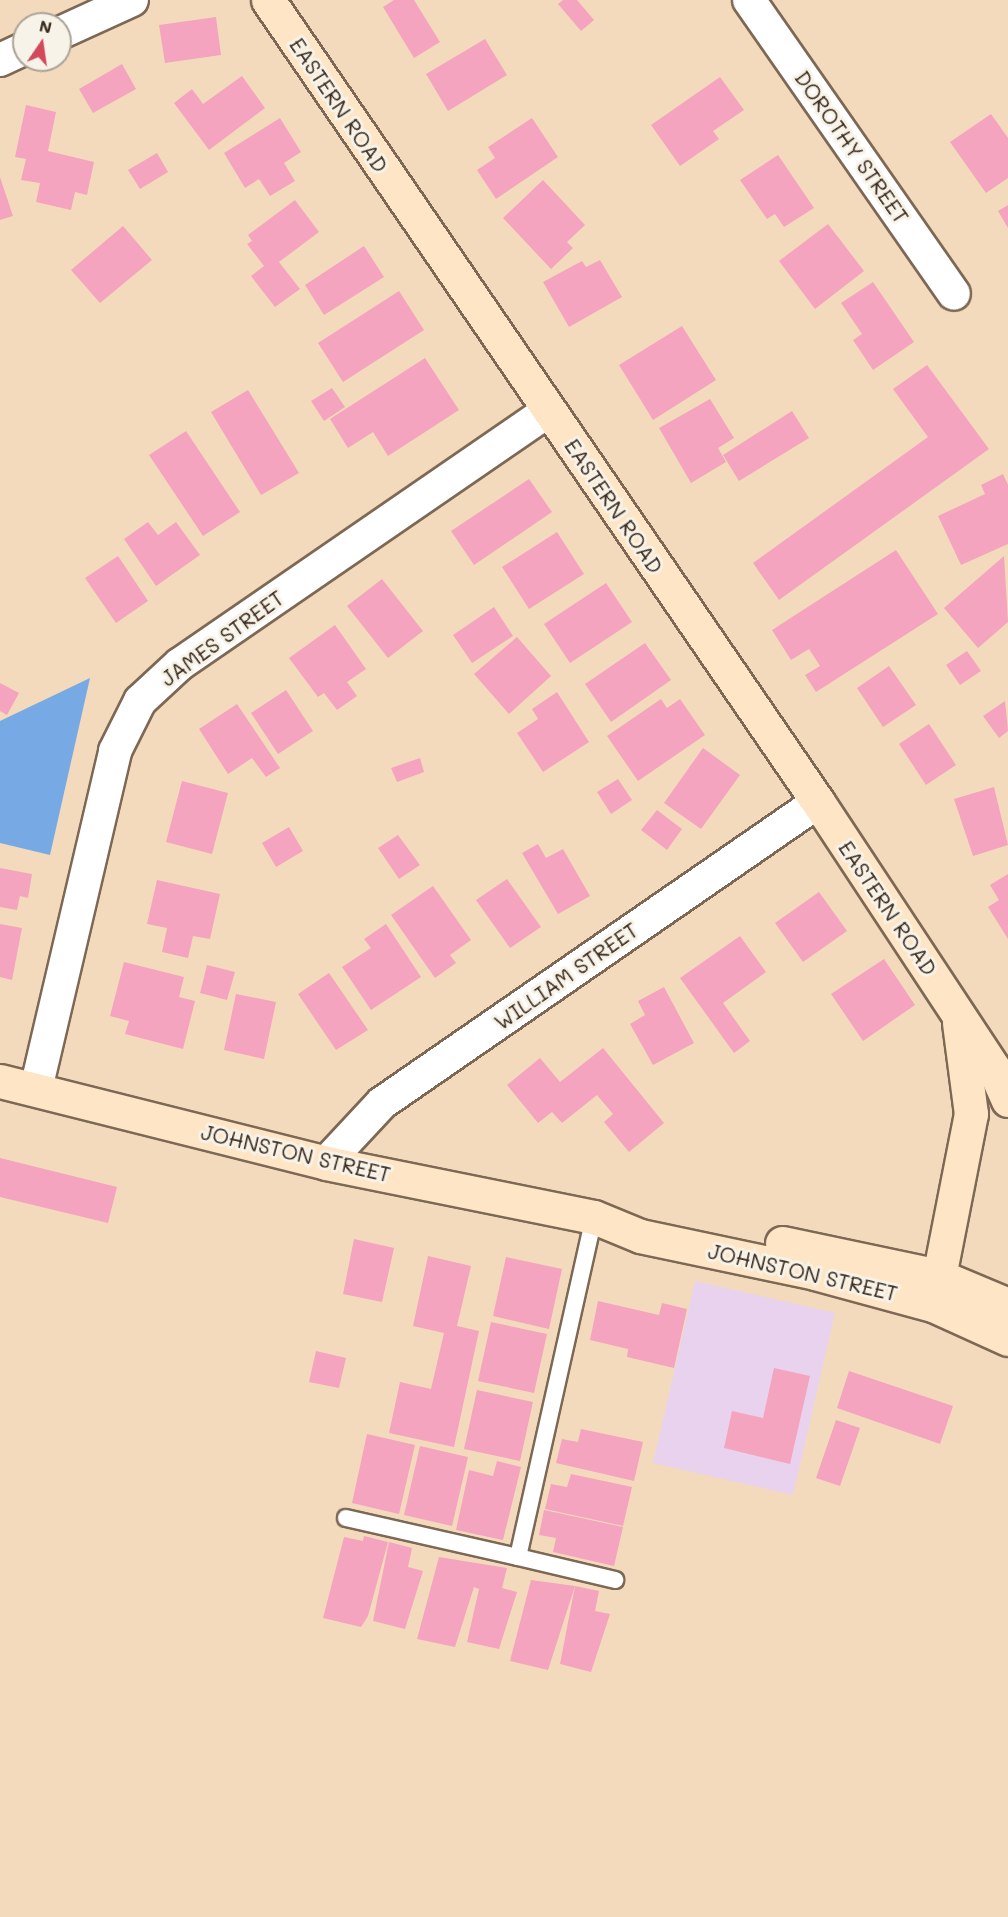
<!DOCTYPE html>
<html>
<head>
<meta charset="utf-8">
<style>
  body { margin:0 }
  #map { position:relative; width:1008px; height:1917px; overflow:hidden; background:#f4dabc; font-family:Mali,sans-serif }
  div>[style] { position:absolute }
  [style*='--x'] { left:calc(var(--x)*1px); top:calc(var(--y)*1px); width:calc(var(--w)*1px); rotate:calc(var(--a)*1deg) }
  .built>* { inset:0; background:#e8d2ee }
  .water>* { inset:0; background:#77aae4 }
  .building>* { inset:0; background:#f4a4be }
  .roads { filter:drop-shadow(2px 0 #7c6855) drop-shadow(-2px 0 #7c6855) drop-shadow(0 2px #7c6855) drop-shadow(0 -2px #7c6855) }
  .lane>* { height:16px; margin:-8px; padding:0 8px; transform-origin:8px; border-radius:8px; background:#fff }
  .street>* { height:32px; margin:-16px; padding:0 16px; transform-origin:16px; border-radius:16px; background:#fff }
  .secondary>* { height:33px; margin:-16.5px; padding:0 16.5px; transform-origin:16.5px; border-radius:16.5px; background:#fde5c5 }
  span { translate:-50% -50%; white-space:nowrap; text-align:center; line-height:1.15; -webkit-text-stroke:6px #f7f3e8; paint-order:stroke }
  .street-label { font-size:21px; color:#3b2a1e }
  .north { position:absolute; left:12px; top:12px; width:60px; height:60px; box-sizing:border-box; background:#f7f3e8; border:2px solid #aca397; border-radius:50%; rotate:13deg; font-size:16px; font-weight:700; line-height:24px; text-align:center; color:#3b2a1e }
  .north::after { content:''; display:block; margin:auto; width:21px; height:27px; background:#d1495b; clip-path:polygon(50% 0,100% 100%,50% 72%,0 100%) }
</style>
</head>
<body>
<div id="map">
  <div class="built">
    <div style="clip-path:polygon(695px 1281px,835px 1313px,793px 1495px,653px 1463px)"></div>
  </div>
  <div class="water">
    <div style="clip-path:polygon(90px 678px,50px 855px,0 843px,0 721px)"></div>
  </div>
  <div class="building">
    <div style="clip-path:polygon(394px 0,414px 0,440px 42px,414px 58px,383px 7px)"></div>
    <div style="clip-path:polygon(563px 0,577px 0,594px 20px,581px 31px,558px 4px)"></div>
    <div style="clip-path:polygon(216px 17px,221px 55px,165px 63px,159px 25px)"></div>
    <div style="clip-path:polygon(485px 39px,507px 75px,448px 111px,426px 74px)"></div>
    <div style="clip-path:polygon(122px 64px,136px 89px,93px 113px,79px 89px)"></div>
    <div style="clip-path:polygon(242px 76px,265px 108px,209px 150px,174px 103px,192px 89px,203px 104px)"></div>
    <div style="clip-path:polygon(720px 77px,744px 110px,713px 131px,719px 139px,680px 166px,651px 125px)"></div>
    <div style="clip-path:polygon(26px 105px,56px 112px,48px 151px,94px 162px,87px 195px,75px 192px,71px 210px,36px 202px,40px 183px,21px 180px,26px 159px,15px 157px)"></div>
    <div style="clip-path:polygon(991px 114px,1008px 138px,1008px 178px,986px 193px,950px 142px)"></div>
    <div style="clip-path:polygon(280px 118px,301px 152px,284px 163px,295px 181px,270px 196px,259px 179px,245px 188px,224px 153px)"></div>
    <div style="clip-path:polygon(532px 118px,558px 157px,496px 199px,477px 170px,495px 158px,488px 147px)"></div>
    <div style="clip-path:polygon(157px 153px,168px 172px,140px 189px,128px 170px)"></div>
    <div style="clip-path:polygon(778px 155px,814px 208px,784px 227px,775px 214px,767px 219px,740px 180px)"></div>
    <div style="clip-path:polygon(0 177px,13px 216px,0 220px)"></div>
    <div style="clip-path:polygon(543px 180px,585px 225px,567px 242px,573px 248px,551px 269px,503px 218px)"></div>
    <div style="clip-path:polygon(295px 200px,319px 232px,279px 262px,300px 289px,275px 307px,251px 276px,264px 266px,247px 244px,252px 241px,248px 235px)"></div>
    <div style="clip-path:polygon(1008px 205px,1008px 228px,998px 211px)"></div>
    <div style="clip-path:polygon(828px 224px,864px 271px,815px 309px,779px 261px)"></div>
    <div style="clip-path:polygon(123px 226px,152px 260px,100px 303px,71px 270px)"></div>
    <div style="clip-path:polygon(364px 246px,384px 277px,324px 315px,305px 285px)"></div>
    <div style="clip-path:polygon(600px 260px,622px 297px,569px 327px,543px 282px,582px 261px,586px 267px)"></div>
    <div style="clip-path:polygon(873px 282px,914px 342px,873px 370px,853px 340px,862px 334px,841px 303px)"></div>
    <div style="clip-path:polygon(399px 291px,424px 330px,343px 382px,318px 343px)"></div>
    <div style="clip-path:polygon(682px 326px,716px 380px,653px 420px,619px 365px)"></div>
    <div style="clip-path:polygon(425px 358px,459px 410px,388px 456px,373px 432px,348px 448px,330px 419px)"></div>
    <div style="clip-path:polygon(927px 365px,989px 449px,779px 600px,753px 563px,928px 437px,893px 389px)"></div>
    <div style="clip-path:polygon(332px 388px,345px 407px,324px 421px,311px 401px)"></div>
    <div style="clip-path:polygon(248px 390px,299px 473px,261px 495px,211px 412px)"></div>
    <div style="clip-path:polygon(710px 399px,734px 438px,718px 448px,726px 462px,691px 483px,659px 428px)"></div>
    <div style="clip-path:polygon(792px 411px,809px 438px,739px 481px,723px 455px)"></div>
    <div style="clip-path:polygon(186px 431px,240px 512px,203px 536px,149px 455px)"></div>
    <div style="clip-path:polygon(1003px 474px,1008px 485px,1008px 544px,961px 565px,938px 516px,985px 494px,981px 485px)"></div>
    <div style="clip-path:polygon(529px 479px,552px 512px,474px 565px,451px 531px)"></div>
    <div style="clip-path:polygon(148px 522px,158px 535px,176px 522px,200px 555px,156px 586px,124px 539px)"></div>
    <div style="clip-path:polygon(557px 532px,584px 574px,529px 609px,502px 567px)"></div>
    <div style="clip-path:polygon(896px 550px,938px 614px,816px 692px,805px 675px,820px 666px,809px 649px,791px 660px,772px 630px)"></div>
    <div style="clip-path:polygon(118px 556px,148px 601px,116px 623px,85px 578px)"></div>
    <div style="clip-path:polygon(1004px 556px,1008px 622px,978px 648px,944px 608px)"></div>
    <div style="clip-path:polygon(382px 579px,423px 631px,388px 658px,347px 606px)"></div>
    <div style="clip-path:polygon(606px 583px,632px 622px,570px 663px,544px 624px)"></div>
    <div style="clip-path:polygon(494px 607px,513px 636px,472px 663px,453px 635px)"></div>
    <div style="clip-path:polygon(335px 625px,366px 669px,347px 682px,357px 696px,337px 710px,324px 693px,318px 697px,289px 658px)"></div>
    <div style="clip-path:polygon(517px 637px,551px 676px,509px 714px,474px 674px)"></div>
    <div style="clip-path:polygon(645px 643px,671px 680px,611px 722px,585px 684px)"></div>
    <div style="clip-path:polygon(967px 651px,981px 671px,960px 685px,946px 665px)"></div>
    <div style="clip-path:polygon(889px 666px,916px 705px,883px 727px,857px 688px)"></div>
    <div style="clip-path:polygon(0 683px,19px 693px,7px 715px,0 711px)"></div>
    <div style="clip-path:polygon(286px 690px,313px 731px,278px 754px,251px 713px)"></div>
    <div style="clip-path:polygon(557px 692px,589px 742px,543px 772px,517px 733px,538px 719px,532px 709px)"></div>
    <div style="clip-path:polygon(661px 699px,667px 708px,680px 699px,705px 735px,638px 781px,607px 736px)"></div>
    <div style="clip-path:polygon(1005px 701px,1008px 731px,999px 738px,983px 716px)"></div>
    <div style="clip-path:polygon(237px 704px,280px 768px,266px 777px,252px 758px,228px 774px,199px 729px)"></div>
    <div style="clip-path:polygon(929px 724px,956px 765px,926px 785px,899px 744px)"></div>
    <div style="clip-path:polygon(703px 748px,740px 775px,701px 829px,664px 803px)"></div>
    <div style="clip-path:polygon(420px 758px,424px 772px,397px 782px,391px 768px)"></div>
    <div style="clip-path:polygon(618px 779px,632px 800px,611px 814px,597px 792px)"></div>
    <div style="clip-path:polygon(182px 781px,228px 793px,212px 854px,166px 842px)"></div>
    <div style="clip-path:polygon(994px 787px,1008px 845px,973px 856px,954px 799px)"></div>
    <div style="clip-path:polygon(657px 810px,682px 829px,667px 850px,641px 830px)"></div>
    <div style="clip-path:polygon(289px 827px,303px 851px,276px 867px,262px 843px)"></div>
    <div style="clip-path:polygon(398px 835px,420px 865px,399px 879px,378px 848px)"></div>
    <div style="clip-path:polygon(538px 844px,546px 858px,563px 849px,590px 896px,558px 914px,522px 853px)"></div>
    <div style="clip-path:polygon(0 868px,32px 874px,28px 898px,20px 896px,17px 910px,0 907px)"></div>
    <div style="clip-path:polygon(1008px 874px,1008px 939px,988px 907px,999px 900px,990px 885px)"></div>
    <div style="clip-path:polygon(507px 879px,541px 927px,510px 948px,476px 900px)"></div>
    <div style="clip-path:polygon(157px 880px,220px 894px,210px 939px,193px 936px,188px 958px,162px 952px,167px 928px,147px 924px)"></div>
    <div style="clip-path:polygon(433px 886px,471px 940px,450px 955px,456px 963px,435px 978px,391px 915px)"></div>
    <div style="clip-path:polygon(819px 892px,847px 931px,803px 962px,775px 923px)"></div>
    <div style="clip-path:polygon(0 924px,22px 928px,12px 980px,0 977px)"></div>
    <div style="clip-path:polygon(386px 924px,421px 977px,371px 1010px,342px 967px,371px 948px,364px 939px)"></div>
    <div style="clip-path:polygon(740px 936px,766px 972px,723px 1003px,750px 1041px,734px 1053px,680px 978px)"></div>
    <div style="clip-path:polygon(884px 959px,915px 1005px,863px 1041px,831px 994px)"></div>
    <div style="clip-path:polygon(124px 962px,184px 977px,179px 997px,195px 1001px,183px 1049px,125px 1034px,129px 1021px,110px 1016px)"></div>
    <div style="clip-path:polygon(207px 965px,235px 972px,227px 1000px,200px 993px)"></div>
    <div style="clip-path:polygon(329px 973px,368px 1030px,336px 1050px,298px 994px)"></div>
    <div style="clip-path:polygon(664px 987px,694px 1043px,653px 1065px,630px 1024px,645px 1015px,638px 1001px)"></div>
    <div style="clip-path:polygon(236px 994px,276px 1002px,264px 1059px,224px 1050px)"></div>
    <div style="clip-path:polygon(603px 1048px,664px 1123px,629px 1152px,604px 1122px,613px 1114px,597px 1095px,562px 1123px,552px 1112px,538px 1123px,507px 1085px,540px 1058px,560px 1082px)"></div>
    <div style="clip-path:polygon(0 1158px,117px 1187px,108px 1223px,0 1197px)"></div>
    <div style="clip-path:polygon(354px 1239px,394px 1248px,382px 1302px,343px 1294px)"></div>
    <div style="clip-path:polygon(428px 1256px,471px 1266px,457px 1326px,479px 1331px,454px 1447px,389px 1433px,400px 1382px,431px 1389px,444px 1333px,413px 1326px)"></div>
    <div style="clip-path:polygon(506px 1257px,562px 1269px,549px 1329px,493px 1316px)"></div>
    <div style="clip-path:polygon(598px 1301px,659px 1315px,662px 1303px,687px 1309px,674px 1368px,627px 1357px,628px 1349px,590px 1340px)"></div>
    <div style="clip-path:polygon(491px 1322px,547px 1334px,534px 1393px,478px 1381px)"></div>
    <div style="clip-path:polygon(316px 1351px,346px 1358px,339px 1388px,309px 1382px)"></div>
    <div style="clip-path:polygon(774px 1368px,810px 1376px,790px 1464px,724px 1448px,732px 1411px,763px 1418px)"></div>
    <div style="clip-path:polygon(849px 1371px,953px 1406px,940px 1444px,837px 1408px)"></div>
    <div style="clip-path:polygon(477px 1390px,533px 1402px,520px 1461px,464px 1449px)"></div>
    <div style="clip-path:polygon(836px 1420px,860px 1428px,840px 1486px,816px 1478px)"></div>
    <div style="clip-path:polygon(581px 1429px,643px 1442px,634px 1481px,556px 1463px,562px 1439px,578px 1442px)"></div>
    <div style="clip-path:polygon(367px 1434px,415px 1445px,399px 1514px,352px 1503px)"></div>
    <div style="clip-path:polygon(420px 1446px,468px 1457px,452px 1526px,404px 1515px)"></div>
    <div style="clip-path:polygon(497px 1461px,521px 1467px,503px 1540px,456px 1530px,469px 1470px,493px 1476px)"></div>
    <div style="clip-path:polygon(571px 1474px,632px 1487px,623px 1526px,545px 1509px,551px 1484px,567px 1487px)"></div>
    <div style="clip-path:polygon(544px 1510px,623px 1527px,614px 1566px,553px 1552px,556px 1538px,539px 1535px)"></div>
    <div style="clip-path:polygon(364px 1536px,388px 1542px,368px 1616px,361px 1627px,323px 1618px,344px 1537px,363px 1541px)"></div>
    <div style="clip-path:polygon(389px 1542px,412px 1548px,408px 1567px,423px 1571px,405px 1629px,373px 1621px)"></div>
    <div style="clip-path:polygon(439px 1557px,507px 1568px,502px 1588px,517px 1592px,499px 1649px,467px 1642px,479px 1589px,474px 1587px,455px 1647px,417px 1639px)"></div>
    <div style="clip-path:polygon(531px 1580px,575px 1586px,548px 1670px,510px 1661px)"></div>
    <div style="clip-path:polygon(575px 1586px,599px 1591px,595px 1611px,610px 1614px,591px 1672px,560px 1664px)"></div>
  </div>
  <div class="roads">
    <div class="lane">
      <div style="--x:594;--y:1217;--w:348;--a:102.6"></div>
      <div style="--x:518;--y:1557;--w:100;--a:13.3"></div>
      <div style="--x:346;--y:1518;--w:176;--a:12.8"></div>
    </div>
    <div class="street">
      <div style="--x:749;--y:0;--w:358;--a:55.1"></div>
      <div style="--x:60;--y:33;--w:79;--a:-24.6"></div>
      <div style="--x:0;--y:60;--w:26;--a:-25"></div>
      <div style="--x:36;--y:1089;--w:347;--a:-76.8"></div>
      <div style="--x:115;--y:751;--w:56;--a:-63.4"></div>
      <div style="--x:140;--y:701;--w:54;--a:-42.8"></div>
      <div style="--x:180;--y:664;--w:447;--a:-34.5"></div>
      <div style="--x:326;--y:1163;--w:82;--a:-47"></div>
      <div style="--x:382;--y:1103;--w:530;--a:-34.62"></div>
    </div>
    <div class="secondary">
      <div style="--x:268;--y:0;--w:972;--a:55.56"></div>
      <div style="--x:818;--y:802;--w:320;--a:56.6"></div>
      <div style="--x:994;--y:1069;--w:34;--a:66"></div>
      <div style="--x:0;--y:1081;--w:336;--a:14.1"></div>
      <div style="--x:326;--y:1163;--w:273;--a:11.4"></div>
      <div style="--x:594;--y:1217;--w:50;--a:22.4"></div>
      <div style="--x:640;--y:1236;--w:179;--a:11.9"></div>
      <div style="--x:815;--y:1273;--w:122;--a:15.2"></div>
      <div style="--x:933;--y:1305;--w:82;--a:24.4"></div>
      <div style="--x:782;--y:1243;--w:160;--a:11.9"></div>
      <div style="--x:939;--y:1276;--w:75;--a:22.8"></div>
      <div style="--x:935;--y:1297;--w:187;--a:-78.9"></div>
      <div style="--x:971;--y:1114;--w:92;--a:-97.5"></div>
    </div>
  </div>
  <div class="street-label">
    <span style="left:339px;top:105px;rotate:56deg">EASTERN ROAD</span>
    <span style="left:852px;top:147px;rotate:55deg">DOROTHY STREET</span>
    <span style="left:614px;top:506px;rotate:56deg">EASTERN ROAD</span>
    <span style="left:222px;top:638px;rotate:-36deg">JAMES STREET</span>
    <span style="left:888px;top:908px;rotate:56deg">EASTERN ROAD</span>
    <span style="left:566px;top:976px;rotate:-35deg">WILLIAM STREET</span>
    <span style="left:296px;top:1153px;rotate:13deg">JOHNSTON STREET</span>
    <span style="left:803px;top:1272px;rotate:13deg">JOHNSTON STREET</span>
  </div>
  <div class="north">N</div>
</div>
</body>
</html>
